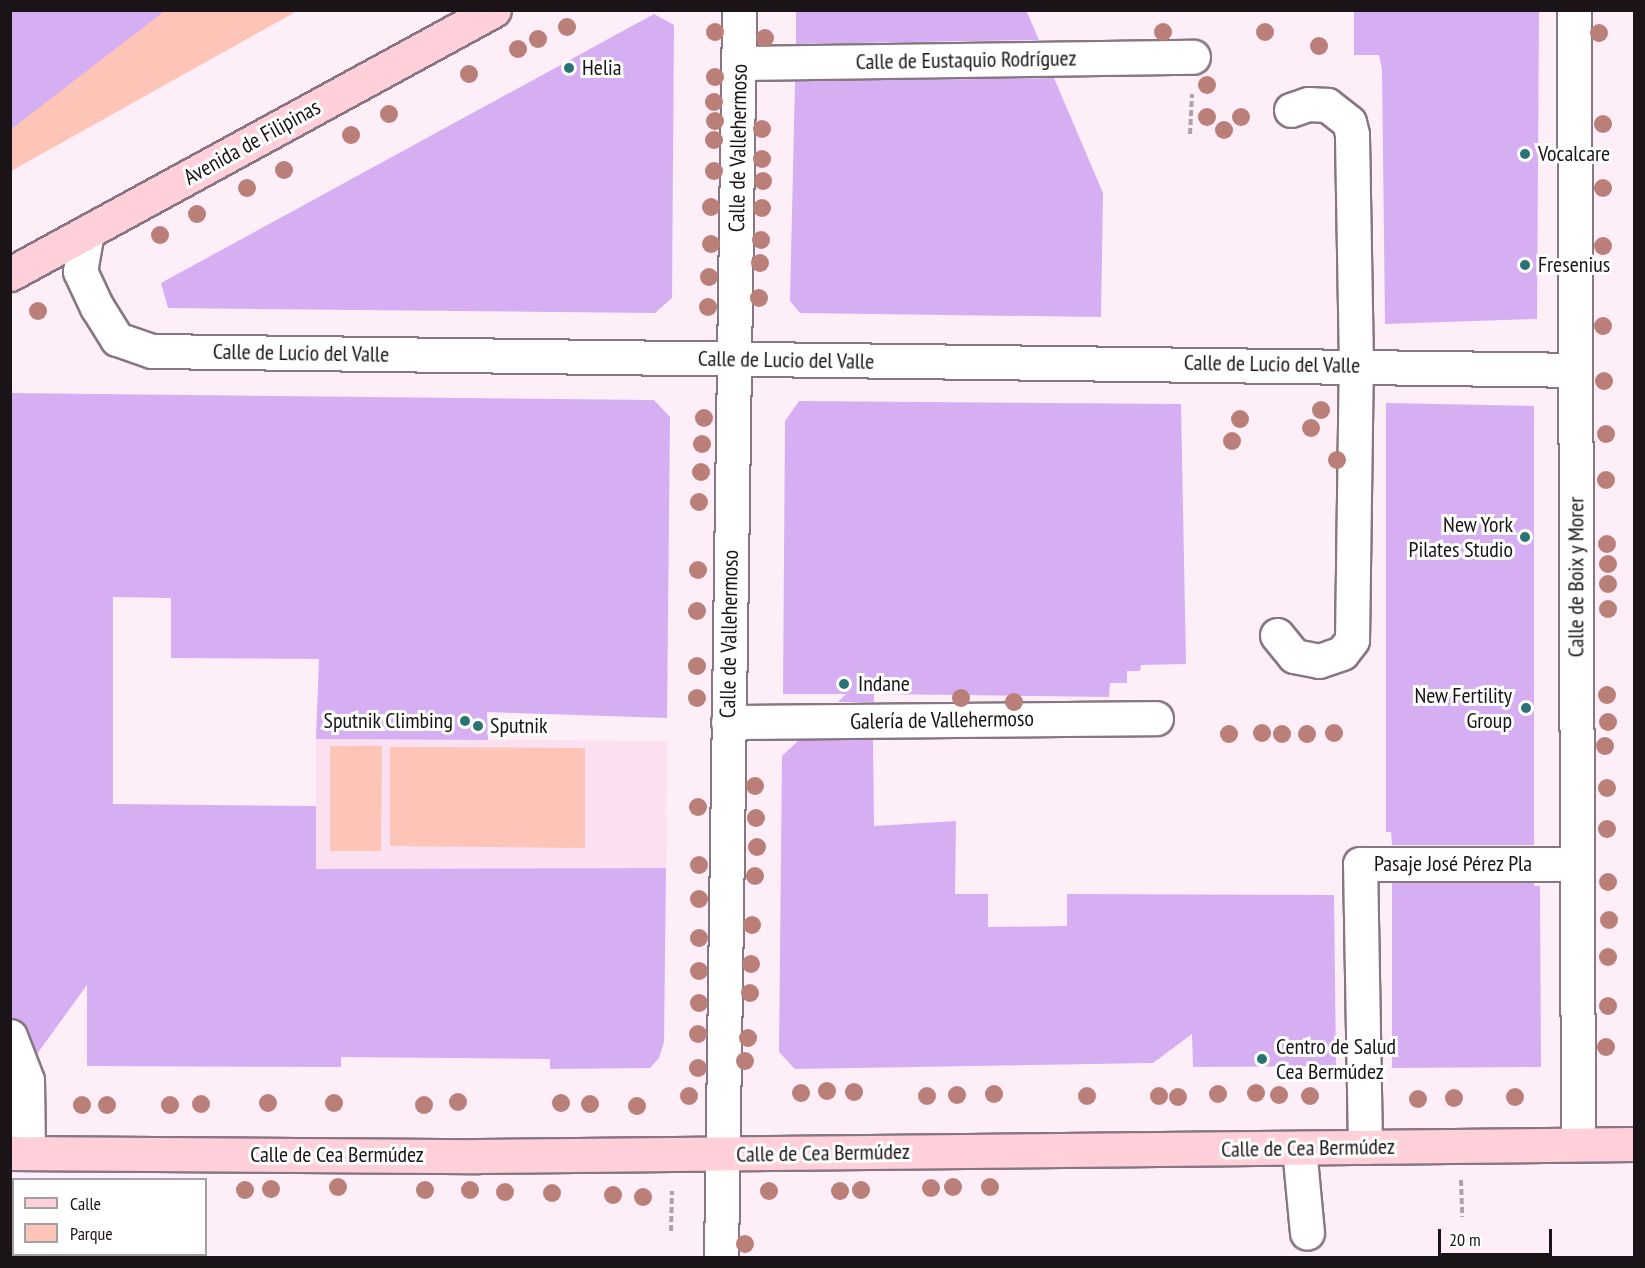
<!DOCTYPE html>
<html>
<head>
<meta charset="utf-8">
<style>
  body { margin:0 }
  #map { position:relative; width:1645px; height:1268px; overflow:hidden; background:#feeef8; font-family:"PT Sans Narrow",sans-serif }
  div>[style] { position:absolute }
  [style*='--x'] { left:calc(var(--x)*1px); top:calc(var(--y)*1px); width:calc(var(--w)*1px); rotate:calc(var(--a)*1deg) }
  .built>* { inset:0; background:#fbe0f2 }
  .green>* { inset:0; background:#fcc5b7 }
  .building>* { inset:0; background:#d5aff2 }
  .path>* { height:4px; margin-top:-2px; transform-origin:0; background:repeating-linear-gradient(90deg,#aea1a9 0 6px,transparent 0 9px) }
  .roads { filter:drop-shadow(2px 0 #887782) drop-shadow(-2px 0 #887782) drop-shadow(0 2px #887782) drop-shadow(0 -2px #887782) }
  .minor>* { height:33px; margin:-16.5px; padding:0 16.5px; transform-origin:16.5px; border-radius:16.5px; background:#fff }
  .major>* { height:33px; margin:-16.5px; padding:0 16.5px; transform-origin:16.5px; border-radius:16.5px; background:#ffd0d9 }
  .trees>* { width:18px; height:18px; margin:-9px; border-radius:50%; background:#b97f78 }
  .dots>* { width:16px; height:16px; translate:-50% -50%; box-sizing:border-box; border:3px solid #fff; border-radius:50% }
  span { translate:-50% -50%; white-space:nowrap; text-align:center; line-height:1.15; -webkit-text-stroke:6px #fff; paint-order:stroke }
  .street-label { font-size:22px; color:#1a1418 }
  .poi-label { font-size:22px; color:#1a1418 }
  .left { translate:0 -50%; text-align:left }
  .right { translate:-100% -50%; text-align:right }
  .frame { position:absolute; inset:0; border:12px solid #1a1418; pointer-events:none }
  .legend { position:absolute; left:12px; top:1178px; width:195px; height:78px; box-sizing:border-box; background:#fff; border:2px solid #a3a1a3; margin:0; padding:8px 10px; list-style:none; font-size:18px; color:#1a1418 }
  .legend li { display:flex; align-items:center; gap:12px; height:30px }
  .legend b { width:30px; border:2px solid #a3a1a3 }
  .scale { position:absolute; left:1438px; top:1229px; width:114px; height:27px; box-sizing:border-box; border:3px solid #1a1418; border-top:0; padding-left:8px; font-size:18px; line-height:21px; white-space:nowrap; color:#1a1418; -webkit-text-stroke:4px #fff; paint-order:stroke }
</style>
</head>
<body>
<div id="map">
  <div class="built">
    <div style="clip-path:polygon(316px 739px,667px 741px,666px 868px,579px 868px,577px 1069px,550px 1069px,550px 1059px,342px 1057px,341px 1067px,314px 1067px)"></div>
  </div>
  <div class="green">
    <div style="clip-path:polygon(11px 11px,297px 11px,11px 171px)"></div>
    <div style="clip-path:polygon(330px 746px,382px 746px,381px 851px,330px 851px)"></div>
    <div style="clip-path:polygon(390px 747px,585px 748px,585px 848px,390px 846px)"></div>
  </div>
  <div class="building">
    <div style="clip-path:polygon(10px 10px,166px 10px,10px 130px)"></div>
    <div style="clip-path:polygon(796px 10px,1026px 10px,1039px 40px,796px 44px)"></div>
    <div style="clip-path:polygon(1354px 10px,1539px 10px,1537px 319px,1385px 324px,1382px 69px,1379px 55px,1354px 55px)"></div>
    <div style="clip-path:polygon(654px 14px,674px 25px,672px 298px,655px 313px,168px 308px,161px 283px)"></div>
    <div style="clip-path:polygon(1054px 78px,1103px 193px,1101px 317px,800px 313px,790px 301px,795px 81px)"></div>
    <div style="clip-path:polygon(10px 393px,654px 400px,670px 417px,667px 718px,487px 712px,488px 740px,316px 739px,319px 659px,171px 658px,171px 598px,113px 597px,113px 804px,316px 806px,316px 869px,666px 868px,664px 1042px,659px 1058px,650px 1068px,550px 1069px,550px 1059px,341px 1057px,341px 1067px,87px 1066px,87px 985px,37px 1054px,27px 1029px,21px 1021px,10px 1018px)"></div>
    <div style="clip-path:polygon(799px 401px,1181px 404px,1186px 664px,1141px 665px,1140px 671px,1127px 671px,1127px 683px,1110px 683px,1109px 697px,874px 694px,874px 702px,838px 702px,846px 694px,783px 694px,785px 421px)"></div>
    <div style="clip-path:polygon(1386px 403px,1534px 406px,1534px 845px,1392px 845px,1391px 832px,1386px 832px)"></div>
    <div style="clip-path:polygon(873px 739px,874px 826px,956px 821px,955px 894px,988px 894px,988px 927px,1067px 926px,1067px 894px,1334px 895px,1336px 1066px,1193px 1067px,1192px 1034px,1153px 1063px,795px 1069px,779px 1052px,782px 756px,799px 740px)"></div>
    <div style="clip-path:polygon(1392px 883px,1534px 883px,1534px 886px,1540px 886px,1541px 1067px,1392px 1068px)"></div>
  </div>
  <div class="path">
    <div style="--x:1190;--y:134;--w:40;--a:-87.1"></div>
    <div style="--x:1461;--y:1180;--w:37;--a:88"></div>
    <div style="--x:671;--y:1231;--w:40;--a:-88.6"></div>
  </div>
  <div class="roads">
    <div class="minor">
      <div style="--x:1574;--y:10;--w:1134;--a:89.8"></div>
      <div style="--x:740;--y:63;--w:453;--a:-0.8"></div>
      <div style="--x:87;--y:232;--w:40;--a:100"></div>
      <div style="--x:80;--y:271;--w:40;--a:65"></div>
      <div style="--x:97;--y:307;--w:38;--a:58"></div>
      <div style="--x:117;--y:339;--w:37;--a:19"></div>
      <div style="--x:152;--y:351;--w:1423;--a:0.76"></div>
      <div style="--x:1277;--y:635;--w:27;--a:51"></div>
      <div style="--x:1294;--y:656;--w:25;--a:11"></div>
      <div style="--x:1319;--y:661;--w:24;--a:-19"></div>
      <div style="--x:1342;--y:653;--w:16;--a:-52"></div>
      <div style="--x:1352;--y:640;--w:274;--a:-89.2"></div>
      <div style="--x:1356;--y:366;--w:232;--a:-91"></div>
      <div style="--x:1352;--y:134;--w:12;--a:-104"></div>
      <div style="--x:1349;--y:122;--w:28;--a:-142"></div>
      <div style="--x:1327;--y:105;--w:19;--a:-177"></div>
      <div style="--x:1308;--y:104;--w:18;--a:161"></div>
      <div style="--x:728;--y:722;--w:428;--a:-0.5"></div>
      <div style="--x:10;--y:1036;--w:47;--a:68.9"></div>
      <div style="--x:27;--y:1080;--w:73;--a:89.2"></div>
      <div style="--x:1365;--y:1147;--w:283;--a:-91"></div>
      <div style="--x:1360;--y:864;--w:216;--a:0"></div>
      <div style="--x:1299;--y:1148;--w:85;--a:84.6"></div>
      <div style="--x:721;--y:1258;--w:1248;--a:-89.17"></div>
    </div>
    <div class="major">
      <div style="--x:10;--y:274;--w:551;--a:-28.61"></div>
      <div style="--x:10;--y:1153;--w:468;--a:0.4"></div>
      <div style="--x:478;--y:1156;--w:1156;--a:-0.59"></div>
    </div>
  </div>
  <div class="trees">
    <div style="left:567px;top:27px"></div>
    <div style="left:715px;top:32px"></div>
    <div style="left:1163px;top:32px"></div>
    <div style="left:1265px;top:32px"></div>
    <div style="left:1599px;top:33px"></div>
    <div style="left:765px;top:38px"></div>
    <div style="left:538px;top:39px"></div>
    <div style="left:1319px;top:46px"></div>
    <div style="left:518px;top:49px"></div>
    <div style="left:469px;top:74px"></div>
    <div style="left:715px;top:77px"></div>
    <div style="left:1207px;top:85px"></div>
    <div style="left:714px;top:102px"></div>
    <div style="left:389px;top:114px"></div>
    <div style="left:1207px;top:117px"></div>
    <div style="left:1241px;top:117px"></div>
    <div style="left:715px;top:121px"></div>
    <div style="left:1603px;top:124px"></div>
    <div style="left:762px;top:129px"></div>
    <div style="left:1224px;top:130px"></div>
    <div style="left:351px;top:135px"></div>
    <div style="left:714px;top:140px"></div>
    <div style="left:762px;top:159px"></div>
    <div style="left:284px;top:170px"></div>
    <div style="left:714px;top:171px"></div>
    <div style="left:763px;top:181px"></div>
    <div style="left:247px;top:188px"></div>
    <div style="left:1603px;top:188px"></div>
    <div style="left:711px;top:207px"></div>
    <div style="left:762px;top:208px"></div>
    <div style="left:197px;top:214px"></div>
    <div style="left:160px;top:235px"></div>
    <div style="left:761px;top:240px"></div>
    <div style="left:711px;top:244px"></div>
    <div style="left:1603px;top:246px"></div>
    <div style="left:760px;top:263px"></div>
    <div style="left:709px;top:277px"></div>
    <div style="left:759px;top:298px"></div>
    <div style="left:708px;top:307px"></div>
    <div style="left:38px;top:311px"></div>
    <div style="left:1603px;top:326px"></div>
    <div style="left:1604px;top:381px"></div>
    <div style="left:1321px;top:410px"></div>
    <div style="left:704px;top:418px"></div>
    <div style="left:1240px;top:419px"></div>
    <div style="left:1311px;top:428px"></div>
    <div style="left:1606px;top:434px"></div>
    <div style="left:1232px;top:441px"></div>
    <div style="left:702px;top:444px"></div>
    <div style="left:1337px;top:460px"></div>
    <div style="left:701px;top:472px"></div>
    <div style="left:1606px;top:480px"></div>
    <div style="left:699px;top:502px"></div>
    <div style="left:1607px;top:544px"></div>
    <div style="left:1608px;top:564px"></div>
    <div style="left:698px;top:570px"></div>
    <div style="left:1608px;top:584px"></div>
    <div style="left:1608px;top:609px"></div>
    <div style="left:697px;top:611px"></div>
    <div style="left:697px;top:666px"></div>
    <div style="left:1607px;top:695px"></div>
    <div style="left:697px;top:698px"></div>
    <div style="left:961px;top:698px"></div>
    <div style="left:1014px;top:702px"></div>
    <div style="left:1608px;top:722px"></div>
    <div style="left:1262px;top:733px"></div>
    <div style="left:1334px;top:733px"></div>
    <div style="left:1229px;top:734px"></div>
    <div style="left:1282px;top:734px"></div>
    <div style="left:1307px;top:734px"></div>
    <div style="left:1605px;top:746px"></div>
    <div style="left:755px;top:786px"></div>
    <div style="left:1607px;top:788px"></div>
    <div style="left:698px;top:807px"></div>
    <div style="left:756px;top:818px"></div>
    <div style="left:1607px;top:829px"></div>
    <div style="left:757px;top:847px"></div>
    <div style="left:699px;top:865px"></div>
    <div style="left:755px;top:876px"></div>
    <div style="left:1608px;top:882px"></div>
    <div style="left:699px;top:899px"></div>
    <div style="left:1609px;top:920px"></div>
    <div style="left:752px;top:925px"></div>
    <div style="left:699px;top:938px"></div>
    <div style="left:1608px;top:957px"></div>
    <div style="left:751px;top:964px"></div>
    <div style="left:699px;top:971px"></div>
    <div style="left:750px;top:993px"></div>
    <div style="left:699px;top:1003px"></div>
    <div style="left:1608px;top:1006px"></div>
    <div style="left:698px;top:1034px"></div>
    <div style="left:748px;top:1038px"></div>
    <div style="left:1606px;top:1047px"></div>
    <div style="left:745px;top:1061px"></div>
    <div style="left:698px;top:1068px"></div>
    <div style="left:827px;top:1091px"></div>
    <div style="left:854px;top:1092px"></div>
    <div style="left:801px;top:1093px"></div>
    <div style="left:1256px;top:1093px"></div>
    <div style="left:994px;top:1094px"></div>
    <div style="left:1218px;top:1094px"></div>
    <div style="left:957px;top:1095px"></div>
    <div style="left:1279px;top:1095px"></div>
    <div style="left:689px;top:1096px"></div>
    <div style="left:927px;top:1096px"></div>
    <div style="left:1087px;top:1096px"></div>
    <div style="left:1159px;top:1096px"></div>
    <div style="left:1310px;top:1096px"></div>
    <div style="left:1178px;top:1097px"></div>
    <div style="left:1515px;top:1097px"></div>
    <div style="left:1454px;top:1098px"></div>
    <div style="left:1418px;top:1099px"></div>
    <div style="left:458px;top:1102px"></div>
    <div style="left:268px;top:1103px"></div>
    <div style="left:334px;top:1103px"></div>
    <div style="left:561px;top:1103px"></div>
    <div style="left:201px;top:1104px"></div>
    <div style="left:590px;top:1104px"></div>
    <div style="left:82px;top:1105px"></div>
    <div style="left:107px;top:1105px"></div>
    <div style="left:170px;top:1105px"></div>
    <div style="left:424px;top:1105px"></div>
    <div style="left:637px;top:1106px"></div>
    <div style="left:338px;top:1187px"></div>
    <div style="left:953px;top:1187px"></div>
    <div style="left:990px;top:1187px"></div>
    <div style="left:931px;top:1188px"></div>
    <div style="left:271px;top:1189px"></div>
    <div style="left:245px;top:1190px"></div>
    <div style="left:425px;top:1190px"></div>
    <div style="left:470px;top:1190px"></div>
    <div style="left:861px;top:1190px"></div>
    <div style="left:769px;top:1191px"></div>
    <div style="left:840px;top:1191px"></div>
    <div style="left:505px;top:1192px"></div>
    <div style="left:552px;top:1193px"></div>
    <div style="left:613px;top:1195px"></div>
    <div style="left:643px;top:1197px"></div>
    <div style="left:745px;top:1244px"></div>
  </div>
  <div class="dots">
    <div style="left:569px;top:68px;background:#297375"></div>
    <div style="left:1525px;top:154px;background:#297375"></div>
    <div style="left:1525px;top:265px;background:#297375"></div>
    <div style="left:1525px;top:537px;background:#297375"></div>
    <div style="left:844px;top:684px;background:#297375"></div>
    <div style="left:1526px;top:708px;background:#297375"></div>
    <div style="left:465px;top:721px;background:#297375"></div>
    <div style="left:478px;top:726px;background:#297375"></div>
    <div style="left:1262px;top:1059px;background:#297375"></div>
  </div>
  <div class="street-label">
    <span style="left:966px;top:60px;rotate:-1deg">Calle de Eustaquio Rodríguez</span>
    <span style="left:252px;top:142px;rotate:-29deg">Avenida de Filipinas</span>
    <span style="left:738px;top:148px;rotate:-89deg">Calle de Vallehermoso</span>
    <span style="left:301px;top:353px;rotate:1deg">Calle de Lucio del Valle</span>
    <span style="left:786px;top:360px;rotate:1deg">Calle de Lucio del Valle</span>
    <span style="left:1272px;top:364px;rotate:1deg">Calle de Lucio del Valle</span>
    <span style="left:1576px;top:577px;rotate:-90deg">Calle de Boix y Morer</span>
    <span style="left:729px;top:634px;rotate:-89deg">Calle de Vallehermoso</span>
    <span style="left:942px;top:720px;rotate:-1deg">Galería de Vallehermoso</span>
    <span style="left:1453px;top:864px">Pasaje José Pérez Pla</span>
    <span style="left:1308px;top:1148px;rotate:-1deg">Calle de Cea Bermúdez</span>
    <span style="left:823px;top:1153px;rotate:-1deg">Calle de Cea Bermúdez</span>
    <span style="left:337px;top:1155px">Calle de Cea Bermúdez</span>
  </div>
  <div class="poi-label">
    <span class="left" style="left:582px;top:68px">Helia</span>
    <span class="left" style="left:1538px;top:154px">Vocalcare</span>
    <span class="left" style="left:1538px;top:265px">Fresenius</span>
    <span class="right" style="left:1513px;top:537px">New York<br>Pilates Studio</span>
    <span class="left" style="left:858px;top:684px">Indane</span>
    <span class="right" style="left:1512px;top:708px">New Fertility<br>Group</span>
    <span class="right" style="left:453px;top:721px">Sputnik Climbing</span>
    <span class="left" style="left:490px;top:726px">Sputnik</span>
    <span class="left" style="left:1276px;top:1059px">Centro de Salud<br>Cea Bermúdez</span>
  </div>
  <div class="frame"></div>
  <ul class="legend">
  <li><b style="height:8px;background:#ffd0d9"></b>Calle</li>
  <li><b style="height:16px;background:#fcc5b7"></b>Parque</li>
  </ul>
  <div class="scale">20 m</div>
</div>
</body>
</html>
